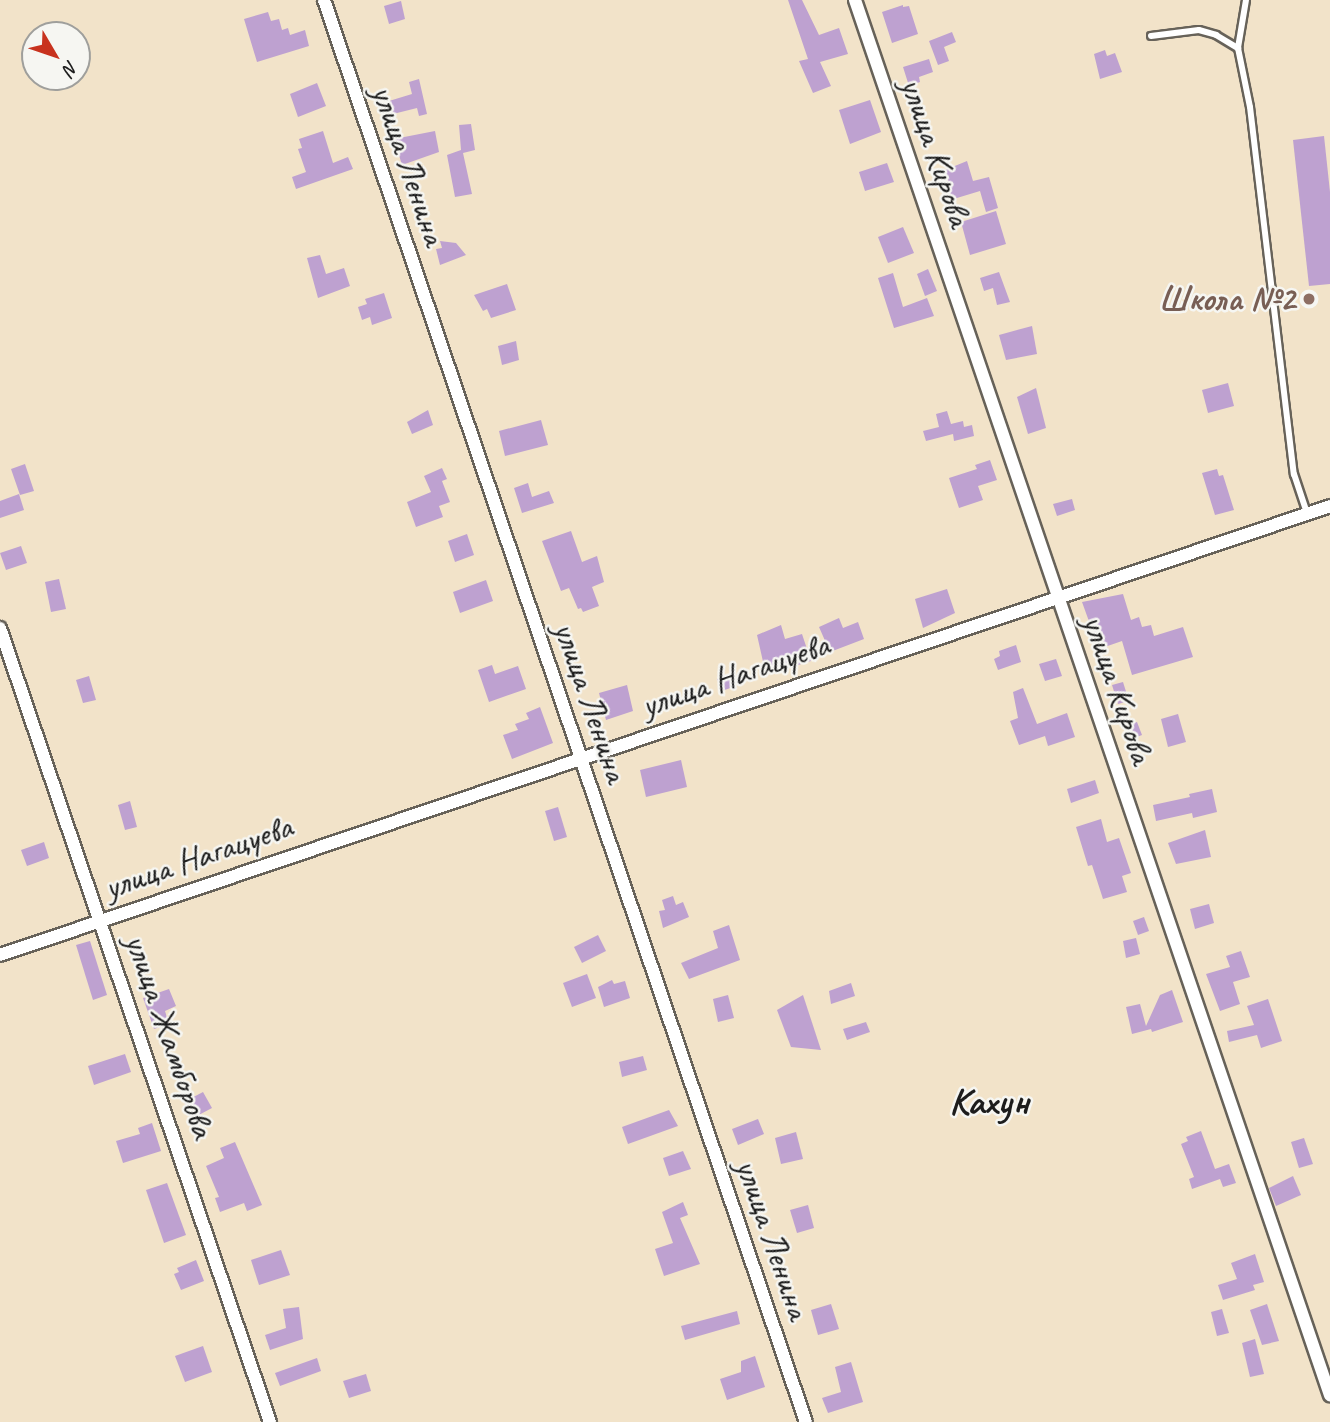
<!DOCTYPE html>
<html>
<head>
<meta charset="utf-8">
<style>
  body { margin:0 }
  #map { position:relative; width:1330px; height:1422px; overflow:hidden; background:#f2e3c9; font-family:Caveat,sans-serif }
  div>[style] { position:absolute }
  [style*='--x'] { left:calc(var(--x)*1px); top:calc(var(--y)*1px); width:calc(var(--w)*1px); rotate:calc(var(--a)*1deg) }
  .building>* { inset:0; background:#bea1d0 }
  .roads { filter:drop-shadow(2px 0 #676259) drop-shadow(-2px 0 #676259) drop-shadow(0 2px #676259) drop-shadow(0 -2px #676259) }
  .lane>* { height:6px; margin:-3px; padding:0 3px; transform-origin:3px; border-radius:3px; background:#fff }
  .street>* { height:12px; margin:-6px; padding:0 6px; transform-origin:6px; border-radius:6px; background:#fff }
  .dots>* { width:19px; height:19px; translate:-50% -50%; box-sizing:border-box; border:4px solid #f6f6f2; border-radius:50% }
  span { translate:-50% -50%; white-space:nowrap; text-align:center; line-height:1.15; -webkit-text-stroke:5px #f6f6f2; paint-order:stroke }
  .street-label { font-size:35px; color:#1c1c1c }
  .education-label { font-size:35px; color:#785e54; font-weight:700 }
  .right { translate:-100% -50%; text-align:right }
  .quarter-label { font-size:38px; color:#1c1c1c; font-weight:700 }
  .north { position:absolute; left:21px; top:21px; width:70px; height:70px; box-sizing:border-box; background:#f6f6f2; border:2px solid #9f9f9c; border-radius:50%; rotate:129deg; font-size:19px; font-weight:700; line-height:28px; text-align:center; color:#1c1c1c }
  .north::after { content:''; display:block; margin:auto; width:24px; height:32px; background:#c8321e; clip-path:polygon(50% 0,100% 100%,50% 72%,0 100%) }
</style>
</head>
<body>
<div id="map">
  <div class="building">
    <div style="clip-path:polygon(788px 0,802px 0,819px 35px,839px 28px,848px 54px,820px 62px,831px 86px,813px 93px,799px 61px,808px 59px)"></div>
    <div style="clip-path:polygon(401px 1px,405px 19px,389px 24px,384px 6px)"></div>
    <div style="clip-path:polygon(903px 5px,903px 7px,909px 6px,918px 34px,892px 43px,882px 12px)"></div>
    <div style="clip-path:polygon(268px 12px,271px 21px,279px 19px,282px 30px,288px 28px,290px 35px,305px 30px,309px 46px,257px 62px,244px 19px)"></div>
    <div style="clip-path:polygon(952px 32px,956px 42px,944px 47px,949px 61px,938px 65px,929px 41px)"></div>
    <div style="clip-path:polygon(1105px 50px,1107px 56px,1115px 53px,1122px 72px,1100px 79px,1094px 54px)"></div>
    <div style="clip-path:polygon(929px 59px,933px 72px,919px 77px,920px 82px,909px 86px,903px 67px)"></div>
    <div style="clip-path:polygon(419px 79px,427px 114px,419px 116px,417px 108px,393px 114px,389px 101px,412px 94px,409px 82px)"></div>
    <div style="clip-path:polygon(317px 83px,326px 106px,298px 117px,290px 94px)"></div>
    <div style="clip-path:polygon(870px 100px,881px 132px,850px 144px,839px 110px)"></div>
    <div style="clip-path:polygon(471px 124px,475px 150px,463px 153px,472px 194px,455px 197px,447px 155px,461px 150px,459px 125px)"></div>
    <div style="clip-path:polygon(323px 131px,333px 163px,348px 157px,353px 169px,296px 189px,292px 177px,306px 172px,298px 149px,302px 148px,299px 139px)"></div>
    <div style="clip-path:polygon(435px 131px,439px 152px,402px 165px,394px 139px)"></div>
    <div style="clip-path:polygon(1324px 136px,1330px 192px,1330px 284px,1309px 286px,1293px 140px)"></div>
    <div style="clip-path:polygon(967px 161px,973px 181px,989px 177px,998px 208px,986px 212px,980px 191px,947px 201px,944px 190px,950px 188px,945px 170px)"></div>
    <div style="clip-path:polygon(887px 163px,894px 182px,865px 191px,859px 172px)"></div>
    <div style="clip-path:polygon(996px 211px,1006px 244px,970px 255px,961px 222px)"></div>
    <div style="clip-path:polygon(903px 227px,914px 253px,888px 263px,878px 237px)"></div>
    <div style="clip-path:polygon(440px 241px,456px 243px,466px 255px,440px 265px,436px 249px,442px 248px)"></div>
    <div style="clip-path:polygon(320px 255px,326px 274px,344px 268px,350px 286px,318px 298px,307px 258px)"></div>
    <div style="clip-path:polygon(928px 269px,937px 291px,925px 296px,917px 274px)"></div>
    <div style="clip-path:polygon(999px 272px,1010px 302px,997px 305px,993px 288px,984px 291px,980px 278px)"></div>
    <div style="clip-path:polygon(893px 273px,903px 307px,927px 298px,934px 316px,894px 328px,878px 278px)"></div>
    <div style="clip-path:polygon(507px 284px,516px 310px,491px 318px,487px 309px,483px 311px,474px 295px)"></div>
    <div style="clip-path:polygon(384px 293px,392px 318px,372px 325px,370px 317px,362px 320px,358px 307px,367px 304px,365px 299px)"></div>
    <div style="clip-path:polygon(1032px 326px,1037px 354px,1006px 360px,999px 335px)"></div>
    <div style="clip-path:polygon(516px 341px,519px 360px,502px 365px,498px 346px)"></div>
    <div style="clip-path:polygon(1228px 383px,1234px 406px,1208px 413px,1202px 390px)"></div>
    <div style="clip-path:polygon(1036px 388px,1046px 428px,1028px 434px,1017px 397px)"></div>
    <div style="clip-path:polygon(428px 410px,433px 425px,412px 434px,407px 422px)"></div>
    <div style="clip-path:polygon(947px 411px,951px 424px,963px 421px,964px 427px,972px 425px,974px 436px,954px 441px,953px 434px,926px 441px,923px 431px,939px 427px,936px 414px)"></div>
    <div style="clip-path:polygon(541px 420px,548px 445px,505px 456px,499px 431px)"></div>
    <div style="clip-path:polygon(990px 460px,997px 480px,978px 486px,983px 500px,959px 508px,949px 478px,977px 469px,975px 465px)"></div>
    <div style="clip-path:polygon(25px 464px,34px 491px,20px 495px,11px 469px)"></div>
    <div style="clip-path:polygon(442px 468px,447px 479px,442px 481px,450px 502px,439px 506px,443px 517px,416px 527px,407px 502px,431px 492px,424px 476px)"></div>
    <div style="clip-path:polygon(1217px 469px,1219px 476px,1223px 475px,1234px 510px,1215px 515px,1202px 473px)"></div>
    <div style="clip-path:polygon(528px 483px,532px 497px,549px 491px,554px 503px,522px 513px,514px 488px)"></div>
    <div style="clip-path:polygon(19px 494px,24px 510px,0 518px,0 501px)"></div>
    <div style="clip-path:polygon(1072px 499px,1075px 510px,1057px 516px,1053px 504px)"></div>
    <div style="clip-path:polygon(571px 531px,582px 562px,597px 556px,604px 582px,592px 587px,599px 606px,583px 612px,581px 608px,578px 609px,569px 588px,561px 591px,542px 541px)"></div>
    <div style="clip-path:polygon(467px 534px,474px 555px,455px 562px,448px 541px)"></div>
    <div style="clip-path:polygon(21px 546px,27px 563px,6px 570px,0 553px)"></div>
    <div style="clip-path:polygon(59px 579px,66px 609px,51px 612px,45px 582px)"></div>
    <div style="clip-path:polygon(486px 580px,493px 601px,460px 613px,453px 592px)"></div>
    <div style="clip-path:polygon(947px 589px,955px 613px,923px 628px,915px 599px)"></div>
    <div style="clip-path:polygon(1123px 594px,1131px 620px,1139px 617px,1142px 627px,1151px 625px,1154px 636px,1183px 627px,1193px 657px,1132px 675px,1122px 641px,1099px 649px,1082px 602px)"></div>
    <div style="clip-path:polygon(839px 618px,843px 628px,858px 622px,864px 639px,830px 652px,819px 627px)"></div>
    <div style="clip-path:polygon(781px 625px,785px 639px,802px 634px,811px 661px,766px 675px,757px 635px)"></div>
    <div style="clip-path:polygon(1016px 645px,1021px 662px,998px 670px,994px 659px,1000px 656px,999px 651px)"></div>
    <div style="clip-path:polygon(1056px 659px,1062px 676px,1045px 681px,1039px 664px)"></div>
    <div style="clip-path:polygon(492px 665px,495px 674px,518px 666px,526px 689px,489px 702px,478px 670px)"></div>
    <div style="clip-path:polygon(729px 675px,733px 687px,722px 691px,717px 679px)"></div>
    <div style="clip-path:polygon(89px 676px,96px 700px,83px 703px,76px 680px)"></div>
    <div style="clip-path:polygon(1123px 682px,1129px 701px,1118px 704px,1112px 685px)"></div>
    <div style="clip-path:polygon(627px 685px,633px 711px,606px 720px,599px 693px)"></div>
    <div style="clip-path:polygon(1023px 688px,1037px 724px,1067px 713px,1075px 737px,1048px 746px,1045px 736px,1019px 745px,1010px 721px,1018px 718px,1013px 692px)"></div>
    <div style="clip-path:polygon(540px 707px,553px 743px,512px 759px,503px 735px,518px 730px,515px 724px,529px 719px,526px 713px)"></div>
    <div style="clip-path:polygon(1178px 714px,1186px 742px,1168px 747px,1161px 719px)"></div>
    <div style="clip-path:polygon(1137px 722px,1142px 735px,1129px 740px,1124px 726px)"></div>
    <div style="clip-path:polygon(681px 760px,687px 787px,646px 797px,640px 770px)"></div>
    <div style="clip-path:polygon(1095px 780px,1099px 793px,1071px 803px,1067px 789px)"></div>
    <div style="clip-path:polygon(1212px 789px,1217px 812px,1193px 818px,1192px 813px,1156px 821px,1153px 805px,1190px 797px,1189px 794px)"></div>
    <div style="clip-path:polygon(130px 801px,137px 827px,125px 830px,118px 805px)"></div>
    <div style="clip-path:polygon(558px 807px,567px 837px,554px 841px,545px 811px)"></div>
    <div style="clip-path:polygon(1101px 819px,1107px 842px,1119px 838px,1131px 873px,1122px 876px,1127px 892px,1103px 899px,1092px 865px,1088px 866px,1076px 827px)"></div>
    <div style="clip-path:polygon(1205px 830px,1211px 857px,1176px 864px,1168px 843px)"></div>
    <div style="clip-path:polygon(44px 842px,49px 858px,27px 866px,21px 850px)"></div>
    <div style="clip-path:polygon(673px 896px,676px 905px,683px 902px,689px 917px,663px 928px,659px 911px,665px 910px,662px 900px)"></div>
    <div style="clip-path:polygon(1209px 904px,1214px 923px,1195px 929px,1190px 909px)"></div>
    <div style="clip-path:polygon(1144px 917px,1149px 931px,1138px 935px,1133px 921px)"></div>
    <div style="clip-path:polygon(729px 925px,740px 960px,689px 979px,681px 963px,718px 948px,713px 931px)"></div>
    <div style="clip-path:polygon(598px 935px,606px 951px,582px 963px,574px 947px)"></div>
    <div style="clip-path:polygon(1136px 938px,1140px 954px,1126px 958px,1123px 941px)"></div>
    <div style="clip-path:polygon(90px 941px,107px 995px,93px 1000px,76px 945px)"></div>
    <div style="clip-path:polygon(1241px 951px,1250px 977px,1233px 982px,1240px 1004px,1220px 1011px,1206px 974px,1230px 967px,1226px 956px)"></div>
    <div style="clip-path:polygon(587px 974px,596px 998px,572px 1007px,563px 983px)"></div>
    <div style="clip-path:polygon(612px 980px,614px 984px,625px 981px,630px 998px,604px 1007px,598px 987px)"></div>
    <div style="clip-path:polygon(851px 983px,855px 996px,831px 1004px,829px 991px)"></div>
    <div style="clip-path:polygon(169px 989px,176px 1006px,165px 1011px,169px 1024px,154px 1029px,143px 998px)"></div>
    <div style="clip-path:polygon(1172px 990px,1183px 1022px,1152px 1032px,1151px 1029px,1132px 1034px,1126px 1007px,1140px 1004px,1146px 1026px,1160px 995px)"></div>
    <div style="clip-path:polygon(728px 995px,734px 1018px,718px 1022px,713px 999px)"></div>
    <div style="clip-path:polygon(803px 995px,821px 1050px,791px 1047px,777px 1010px)"></div>
    <div style="clip-path:polygon(1268px 999px,1282px 1041px,1261px 1048px,1257px 1035px,1229px 1042px,1227px 1031px,1254px 1025px,1247px 1006px)"></div>
    <div style="clip-path:polygon(866px 1022px,870px 1032px,847px 1040px,843px 1029px)"></div>
    <div style="clip-path:polygon(125px 1054px,131px 1072px,94px 1085px,88px 1066px)"></div>
    <div style="clip-path:polygon(643px 1056px,647px 1070px,622px 1077px,619px 1062px)"></div>
    <div style="clip-path:polygon(203px 1092px,212px 1108px,193px 1118px,184px 1102px)"></div>
    <div style="clip-path:polygon(669px 1110px,678px 1126px,628px 1144px,622px 1127px)"></div>
    <div style="clip-path:polygon(758px 1119px,764px 1134px,738px 1145px,732px 1129px)"></div>
    <div style="clip-path:polygon(152px 1123px,161px 1151px,123px 1163px,116px 1141px,140px 1134px,138px 1128px)"></div>
    <div style="clip-path:polygon(1201px 1131px,1215px 1169px,1229px 1164px,1236px 1183px,1223px 1187px,1220px 1179px,1192px 1189px,1189px 1179px,1194px 1177px,1181px 1144px,1188px 1141px,1186px 1137px)"></div>
    <div style="clip-path:polygon(796px 1132px,803px 1159px,781px 1164px,775px 1138px)"></div>
    <div style="clip-path:polygon(1304px 1138px,1313px 1164px,1299px 1168px,1291px 1142px)"></div>
    <div style="clip-path:polygon(235px 1142px,262px 1205px,247px 1211px,244px 1203px,220px 1212px,215px 1198px,219px 1197px,206px 1166px,224px 1158px,220px 1148px)"></div>
    <div style="clip-path:polygon(683px 1151px,691px 1169px,669px 1176px,663px 1158px)"></div>
    <div style="clip-path:polygon(1293px 1176px,1301px 1195px,1276px 1206px,1269px 1188px)"></div>
    <div style="clip-path:polygon(167px 1183px,186px 1235px,164px 1243px,146px 1190px)"></div>
    <div style="clip-path:polygon(683px 1202px,688px 1215px,680px 1218px,700px 1264px,664px 1276px,655px 1249px,673px 1243px,662px 1212px)"></div>
    <div style="clip-path:polygon(808px 1205px,814px 1228px,797px 1233px,790px 1210px)"></div>
    <div style="clip-path:polygon(281px 1250px,290px 1275px,259px 1285px,251px 1260px)"></div>
    <div style="clip-path:polygon(1255px 1254px,1264px 1282px,1253px 1285px,1255px 1290px,1223px 1300px,1218px 1285px,1237px 1279px,1231px 1263px)"></div>
    <div style="clip-path:polygon(196px 1260px,204px 1281px,181px 1290px,174px 1274px,179px 1272px,177px 1268px)"></div>
    <div style="clip-path:polygon(831px 1304px,839px 1329px,818px 1335px,811px 1310px)"></div>
    <div style="clip-path:polygon(1267px 1304px,1279px 1341px,1262px 1345px,1250px 1310px)"></div>
    <div style="clip-path:polygon(299px 1307px,303px 1339px,270px 1350px,265px 1335px,286px 1328px,283px 1309px)"></div>
    <div style="clip-path:polygon(1222px 1309px,1229px 1333px,1217px 1336px,1211px 1312px)"></div>
    <div style="clip-path:polygon(737px 1311px,740px 1324px,685px 1340px,681px 1326px)"></div>
    <div style="clip-path:polygon(1255px 1339px,1264px 1374px,1250px 1377px,1242px 1343px)"></div>
    <div style="clip-path:polygon(203px 1346px,212px 1372px,185px 1382px,175px 1356px)"></div>
    <div style="clip-path:polygon(755px 1356px,765px 1387px,727px 1400px,720px 1379px,741px 1372px,741px 1361px)"></div>
    <div style="clip-path:polygon(317px 1358px,321px 1371px,280px 1386px,275px 1373px)"></div>
    <div style="clip-path:polygon(851px 1362px,863px 1402px,828px 1413px,822px 1398px,841px 1392px,835px 1367px)"></div>
    <div style="clip-path:polygon(366px 1374px,371px 1391px,349px 1398px,343px 1381px)"></div>
  </div>
  <div class="roads">
    <div class="lane">
      <div style="--x:1246;--y:0;--w:49;--a:99.5"></div>
      <div style="--x:1238;--y:48;--w:60;--a:78.5"></div>
      <div style="--x:1250;--y:107;--w:370;--a:83.2"></div>
      <div style="--x:1294;--y:474;--w:41;--a:71.6"></div>
      <div style="--x:1151;--y:36;--w:48;--a:-7.1"></div>
      <div style="--x:1199;--y:30;--w:18;--a:16"></div>
      <div style="--x:1216;--y:35;--w:26;--a:31"></div>
    </div>
    <div class="street">
      <div style="--x:324;--y:0;--w:1501;--a:71.28"></div>
      <div style="--x:855;--y:0;--w:1474;--a:71.2"></div>
      <div style="--x:0;--y:628;--w:839;--a:71.22"></div>
      <div style="--x:0;--y:955;--w:1404;--a:-18.65"></div>
    </div>
  </div>
  <div class="dots">
    <div style="left:1309px;top:299px;background:#8d6e63"></div>
  </div>
  <div class="street-label">
    <span style="left:936px;top:152px;rotate:71deg">улица Кирова</span>
    <span style="left:409px;top:165px;rotate:71deg">улица Ленина</span>
    <span style="left:735px;top:675px;rotate:-19deg">улица Нагацуева</span>
    <span style="left:1118px;top:689px;rotate:71deg">улица Кирова</span>
    <span style="left:591px;top:702px;rotate:71deg">улица Ленина</span>
    <span style="left:198px;top:857px;rotate:-19deg">улица Нагацуева</span>
    <span style="left:170px;top:1036px;rotate:71deg">улица Жамборова</span>
    <span style="left:773px;top:1239px;rotate:71deg">улица Ленина</span>
  </div>
  <div class="education-label">
    <span class="right" style="left:1295px;top:299px">Школа №2</span>
  </div>
  <div class="quarter-label">
    <span style="left:989px;top:1102px">Кахун</span>
  </div>
  <div class="north">N</div>
</div>
</body>
</html>
